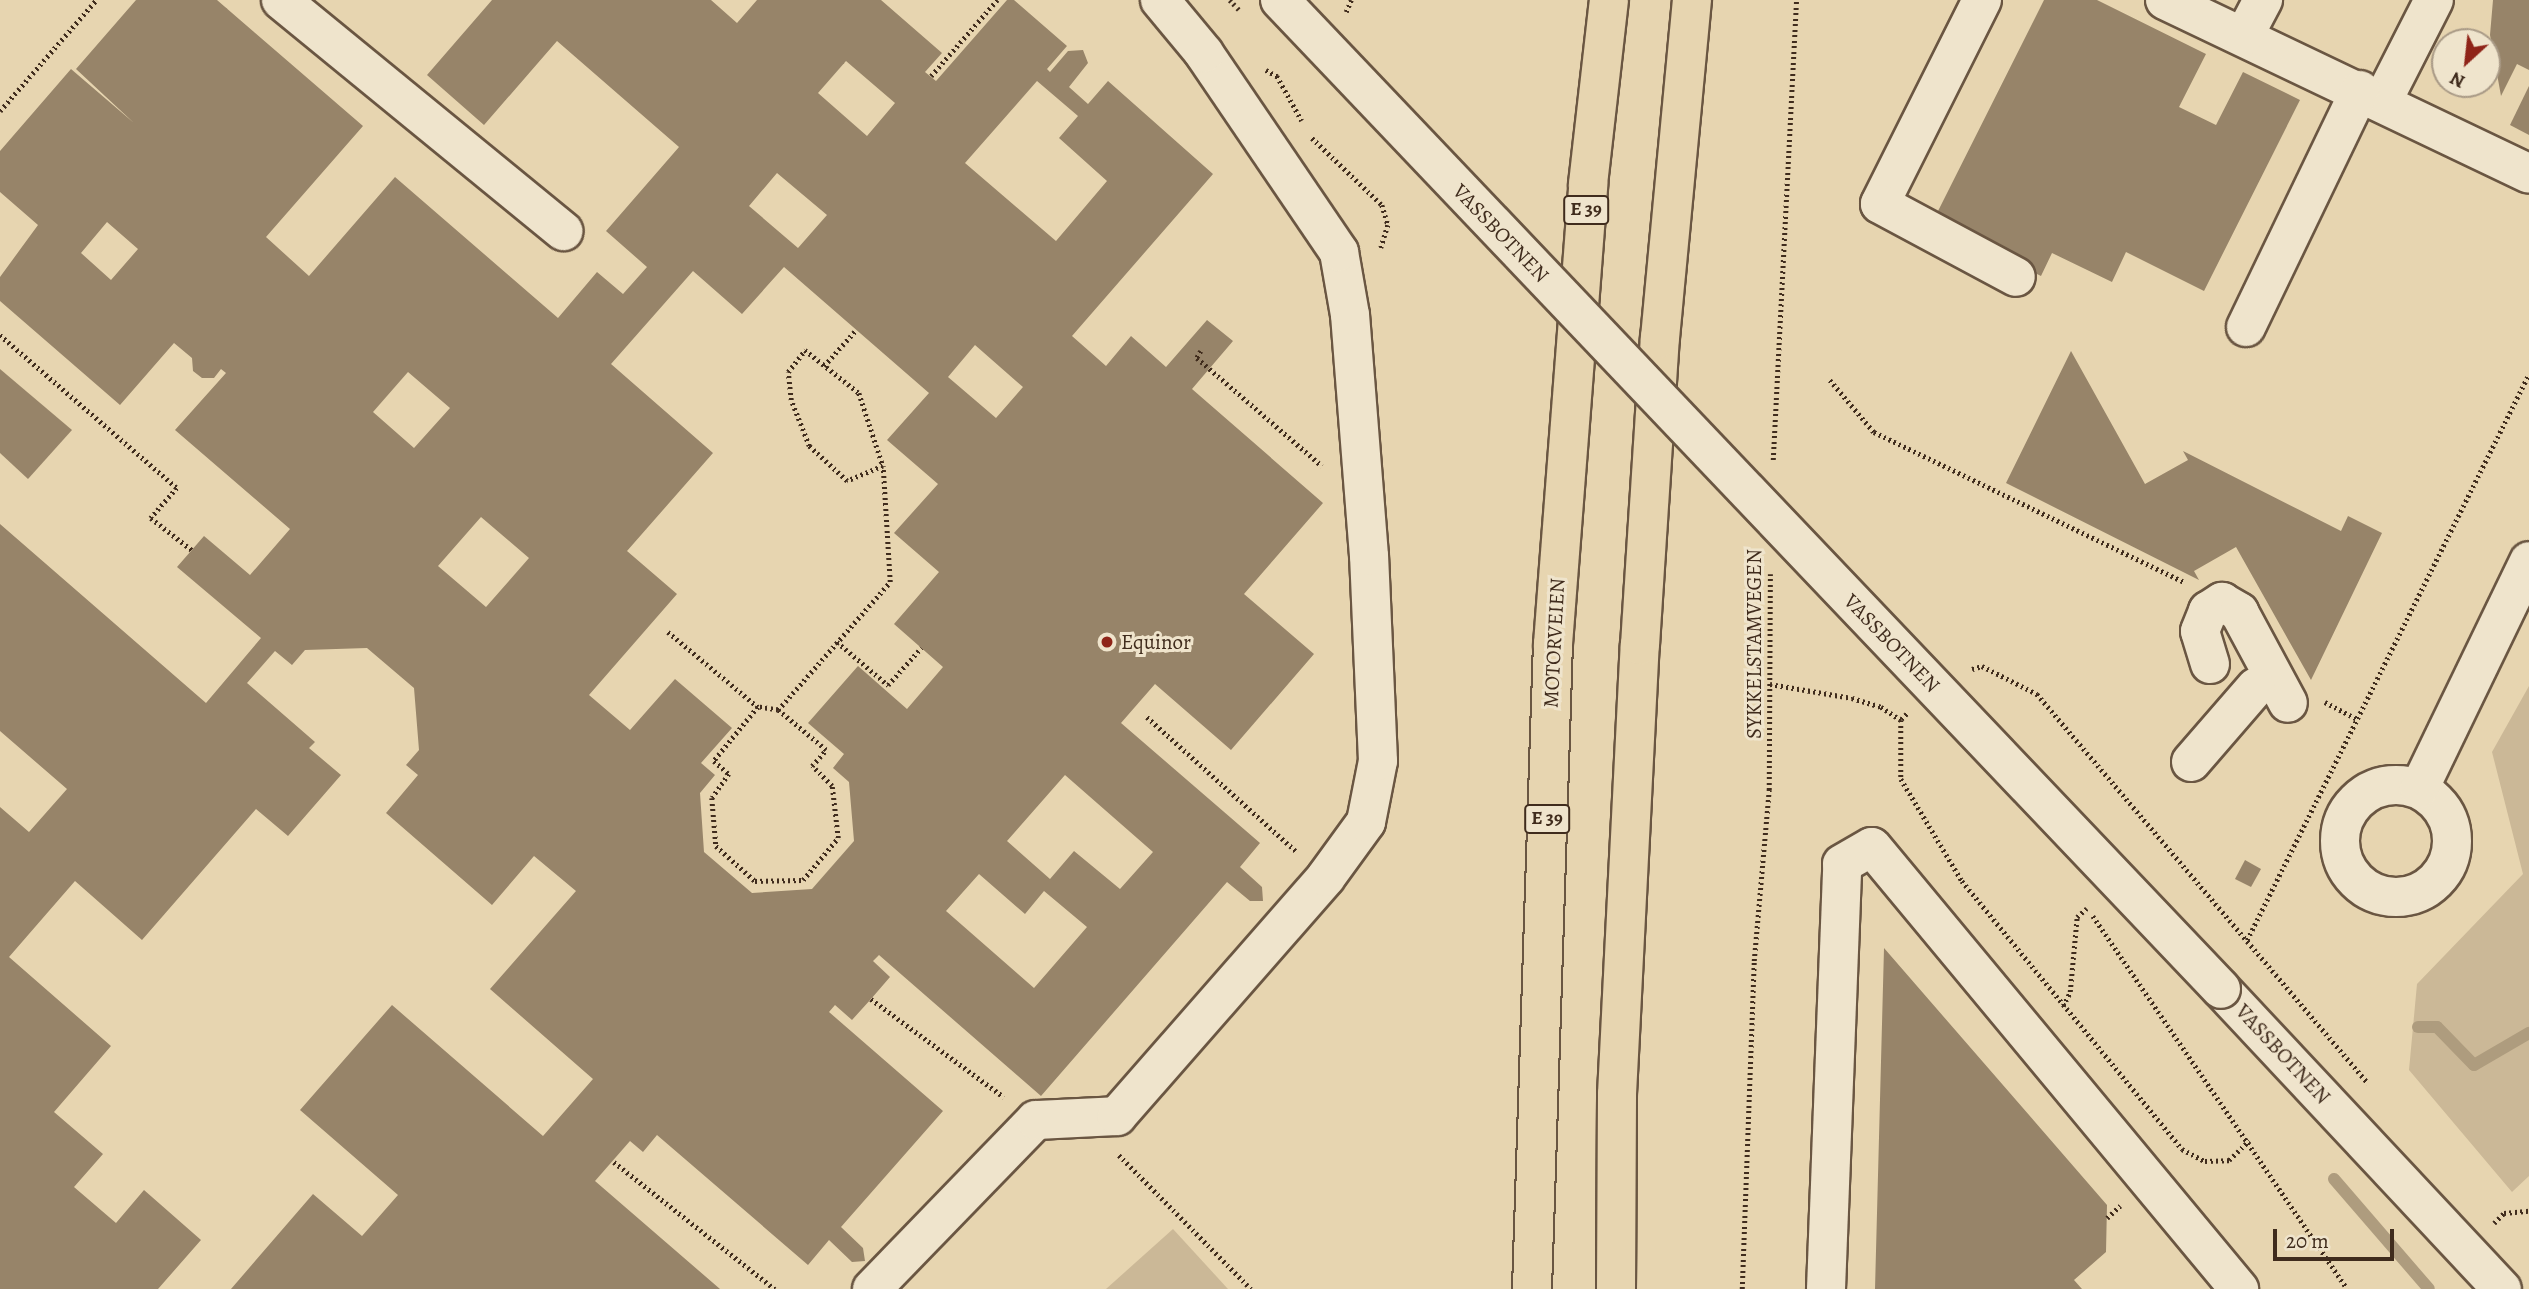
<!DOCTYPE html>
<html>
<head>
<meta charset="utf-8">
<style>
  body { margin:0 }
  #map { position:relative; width:2529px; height:1289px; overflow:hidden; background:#e7d5b0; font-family:Alegreya,serif }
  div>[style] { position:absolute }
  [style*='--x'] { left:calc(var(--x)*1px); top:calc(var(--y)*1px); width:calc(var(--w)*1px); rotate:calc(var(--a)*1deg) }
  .green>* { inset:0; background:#cbb897 }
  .stream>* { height:12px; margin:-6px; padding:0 6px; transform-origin:6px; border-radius:6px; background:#ae9c7e }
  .building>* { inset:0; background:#978469 }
  .path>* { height:4.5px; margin-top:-2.25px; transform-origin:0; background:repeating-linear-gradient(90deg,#402c1d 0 2px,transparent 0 5.5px) }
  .roads { filter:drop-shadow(2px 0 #6a5642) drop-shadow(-2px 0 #6a5642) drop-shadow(0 2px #6a5642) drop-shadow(0 -2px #6a5642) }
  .minor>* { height:38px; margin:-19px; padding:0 19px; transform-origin:19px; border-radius:19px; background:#efe4cc }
  .minor>.ring { margin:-19px; padding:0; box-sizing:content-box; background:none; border:38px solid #efe4cc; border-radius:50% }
  .highway>* { height:38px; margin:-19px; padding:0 19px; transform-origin:19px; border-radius:19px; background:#e7d5b0 }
  .path-bridge>* { height:4.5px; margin-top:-2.25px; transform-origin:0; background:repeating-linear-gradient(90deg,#402c1d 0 2px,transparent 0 5.5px) }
  .bridges { filter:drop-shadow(2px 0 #6a5642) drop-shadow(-2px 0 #6a5642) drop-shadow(0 2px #6a5642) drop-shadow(0 -2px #6a5642) }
  .minor-bridge>* { height:38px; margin:-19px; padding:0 19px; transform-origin:19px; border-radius:19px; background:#efe4cc }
  .dots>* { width:19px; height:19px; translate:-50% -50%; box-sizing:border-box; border:4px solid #efe4cc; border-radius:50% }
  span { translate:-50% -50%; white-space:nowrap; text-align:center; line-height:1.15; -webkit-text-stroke:6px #efe4cc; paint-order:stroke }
  .shield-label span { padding:2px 5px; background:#efe4cc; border:2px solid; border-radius:5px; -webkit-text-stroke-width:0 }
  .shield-label { font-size:19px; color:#402c1d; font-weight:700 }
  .street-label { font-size:21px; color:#402c1d }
  .poi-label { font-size:21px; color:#402c1d }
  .left { translate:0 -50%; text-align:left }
  .north { position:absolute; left:2431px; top:28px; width:70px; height:70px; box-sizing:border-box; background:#efe4cc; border:2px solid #a99a86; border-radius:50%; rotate:207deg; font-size:19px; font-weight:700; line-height:28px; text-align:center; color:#402c1d }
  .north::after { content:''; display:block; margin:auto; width:24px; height:32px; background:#8f2418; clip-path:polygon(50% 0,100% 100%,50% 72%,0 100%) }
  .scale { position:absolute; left:2273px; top:1229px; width:121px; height:32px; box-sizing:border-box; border:4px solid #402c1d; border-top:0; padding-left:9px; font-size:21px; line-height:24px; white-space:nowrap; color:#402c1d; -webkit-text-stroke:5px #efe4cc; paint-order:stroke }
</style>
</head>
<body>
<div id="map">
  <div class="green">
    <div style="clip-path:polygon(2529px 686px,2529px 1176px,2512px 1192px,2409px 1070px,2417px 984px,2523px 874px,2492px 752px)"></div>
    <div style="clip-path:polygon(1173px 1229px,1228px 1289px,1106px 1289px)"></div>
  </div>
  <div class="stream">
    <div style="--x:2418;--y:1027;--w:19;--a:0"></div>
    <div style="--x:2437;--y:1027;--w:53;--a:45.8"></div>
    <div style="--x:2474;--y:1065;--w:64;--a:-30.2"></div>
    <div style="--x:2334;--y:1179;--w:145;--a:49.2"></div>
  </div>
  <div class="building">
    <div style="clip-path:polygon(evenodd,136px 0,217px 0,363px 126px,266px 237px,309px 276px,395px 177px,558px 318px,597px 272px,623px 294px,647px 267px,606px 231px,679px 147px,557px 41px,484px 125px,427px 75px,492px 0,711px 0,737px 23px,757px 0,881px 0,942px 53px,925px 72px,936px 81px,1007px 0,1014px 0,1067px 46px,1047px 69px,1050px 72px,1068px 51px,1083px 50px,1088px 63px,1069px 87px,1088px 104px,1108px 81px,1213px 174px,1072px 336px,1106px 366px,1131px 336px,1166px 367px,1207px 320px,1233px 341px,1192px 389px,1323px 503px,1244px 594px,1314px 654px,1231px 750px,1155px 684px,1121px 723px,1260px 843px,1240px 867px,1262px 887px,1263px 901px,1250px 901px,1227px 882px,1041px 1096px,879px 955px,873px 961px,890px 977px,871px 999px,852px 1020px,835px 1005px,829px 1012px,943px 1111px,841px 1227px,863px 1248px,865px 1261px,852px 1262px,829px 1240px,808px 1265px,657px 1135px,643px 1152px,630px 1141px,595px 1181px,720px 1289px,231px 1289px,313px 1194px,362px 1236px,398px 1195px,300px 1110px,392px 1005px,543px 1136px,593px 1079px,490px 989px,576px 891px,534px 856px,492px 905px,386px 813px,418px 775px,406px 765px,419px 750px,414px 688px,367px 648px,305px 650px,292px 665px,275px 651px,247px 683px,315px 742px,309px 748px,341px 775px,288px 836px,256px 809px,142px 940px,75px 881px,9px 957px,111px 1046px,54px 1112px,103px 1154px,74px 1187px,116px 1223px,144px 1190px,201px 1240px,158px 1289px,0 1289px,0 807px,29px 832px,67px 789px,0 731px,0 524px,206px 703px,261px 638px,177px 567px,204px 536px,250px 575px,290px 529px,175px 430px,226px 373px,221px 369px,214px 378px,202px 378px,193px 371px,192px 358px,174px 343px,120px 405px,0 301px,0 277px,38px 225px,0 192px,0 151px,71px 69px,134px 123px,76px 69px,136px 0,846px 61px,895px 103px,867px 136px,818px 93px,846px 61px,136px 0,1037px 81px,1078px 116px,1059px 138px,1107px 181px,1056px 241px,965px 163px,1037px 81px,136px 0,777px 173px,827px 215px,798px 248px,749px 206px,777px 173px,136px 0,107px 222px,138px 249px,111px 280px,81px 253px,107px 222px,136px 0,784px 267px,929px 393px,887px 440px,938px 484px,894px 533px,939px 572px,894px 624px,943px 667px,907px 709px,858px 666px,808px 723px,844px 754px,833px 768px,849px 782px,854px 841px,812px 889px,752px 893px,704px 852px,700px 793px,715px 775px,701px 763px,732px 728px,675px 679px,630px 730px,589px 695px,677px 594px,627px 551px,713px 453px,611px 364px,693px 271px,742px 314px,784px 267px,136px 0,975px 345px,1023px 387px,996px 418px,948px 377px,975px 345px,136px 0,408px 372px,450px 408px,414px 448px,373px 412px,408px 372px,136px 0,481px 517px,529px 558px,486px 607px,438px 566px,481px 517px,136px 0,1065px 775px,1153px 852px,1120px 889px,1074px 851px,1050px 879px,1007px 841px,1065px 775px,136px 0,979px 874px,1025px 914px,1044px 891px,1087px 927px,1034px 988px,946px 911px,979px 874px)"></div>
    <div style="clip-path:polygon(2044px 0,2097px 0,2206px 54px,2179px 107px,2216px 125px,2243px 72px,2300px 100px,2204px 291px,2126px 252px,2112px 282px,2052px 253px,2041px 276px,1933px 221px)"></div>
    <div style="clip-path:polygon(2493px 0,2529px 0,2529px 70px,2517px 64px,2501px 96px,2490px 35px)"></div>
    <div style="clip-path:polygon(2529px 86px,2529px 135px,2510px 125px)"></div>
    <div style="clip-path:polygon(2071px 351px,2145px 484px,2188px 460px,2183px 451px,2341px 531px,2348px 516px,2382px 533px,2311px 680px,2236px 547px,2194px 571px,2199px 580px,2006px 483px)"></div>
    <div style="clip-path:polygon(0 369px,72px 430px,28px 479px,0 453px)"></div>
    <div style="clip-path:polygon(2245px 860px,2261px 869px,2251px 887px,2235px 879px)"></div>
    <div style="clip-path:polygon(1884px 948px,2107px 1205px,2106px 1252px,2074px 1280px,2082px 1289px,1875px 1289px)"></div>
  </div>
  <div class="path">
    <div style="--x:1346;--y:12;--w:13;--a:-67"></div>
    <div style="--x:1266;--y:70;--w:13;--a:29"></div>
    <div style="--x:1277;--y:76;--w:51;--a:60.9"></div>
    <div style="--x:931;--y:76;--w:101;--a:-49"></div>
    <div style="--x:0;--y:111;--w:147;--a:-49.1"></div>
    <div style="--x:1312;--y:138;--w:97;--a:43.7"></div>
    <div style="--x:1382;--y:205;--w:21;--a:73"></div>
    <div style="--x:1388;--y:225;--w:24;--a:107"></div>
    <div style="--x:0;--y:335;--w:234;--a:40.8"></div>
    <div style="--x:177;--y:488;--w:40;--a:131"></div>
    <div style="--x:151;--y:518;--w:52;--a:38"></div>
    <div style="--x:1201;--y:351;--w:8;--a:120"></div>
    <div style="--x:1197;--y:358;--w:165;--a:40.8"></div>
    <div style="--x:824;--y:366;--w:48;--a:-48.4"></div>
    <div style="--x:1830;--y:380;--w:68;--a:49.8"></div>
    <div style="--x:1874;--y:432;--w:344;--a:25.8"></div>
    <div style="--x:1773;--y:460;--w:461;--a:-87.1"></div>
    <div style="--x:668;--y:632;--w:117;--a:39.8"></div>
    <div style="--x:758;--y:707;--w:70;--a:129.2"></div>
    <div style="--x:714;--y:761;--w:20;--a:41"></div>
    <div style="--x:729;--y:774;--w:29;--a:125"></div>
    <div style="--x:712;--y:798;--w:48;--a:85.2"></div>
    <div style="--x:716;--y:846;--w:52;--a:41.9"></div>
    <div style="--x:755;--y:881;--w:48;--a:-1.2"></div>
    <div style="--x:803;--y:880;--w:55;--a:-50.2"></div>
    <div style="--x:838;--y:838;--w:52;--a:-96.6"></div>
    <div style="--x:832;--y:786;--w:28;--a:-135"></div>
    <div style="--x:812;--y:766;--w:21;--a:-49"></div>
    <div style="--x:826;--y:750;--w:62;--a:-140.2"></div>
    <div style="--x:778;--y:710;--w:20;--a:-171"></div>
    <div style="--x:837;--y:642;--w:67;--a:40.1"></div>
    <div style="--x:888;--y:685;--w:50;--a:-48.3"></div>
    <div style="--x:1972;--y:669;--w:10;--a:-17"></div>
    <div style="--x:1982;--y:666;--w:62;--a:27"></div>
    <div style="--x:2037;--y:694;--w:511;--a:49.61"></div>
    <div style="--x:1770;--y:684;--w:83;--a:9.7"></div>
    <div style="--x:1852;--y:698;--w:30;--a:17"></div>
    <div style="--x:1881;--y:707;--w:24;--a:33"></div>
    <div style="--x:2325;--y:702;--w:36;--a:28"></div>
    <div style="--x:778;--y:710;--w:170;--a:-48.8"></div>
    <div style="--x:890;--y:582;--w:116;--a:-93.5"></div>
    <div style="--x:883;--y:466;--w:39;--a:157"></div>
    <div style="--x:847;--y:481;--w:52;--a:-137.4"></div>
    <div style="--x:809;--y:446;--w:49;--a:-111.4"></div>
    <div style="--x:791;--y:400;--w:28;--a:-96"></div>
    <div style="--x:788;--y:372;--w:28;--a:-52"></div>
    <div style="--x:805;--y:350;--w:69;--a:38.5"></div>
    <div style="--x:859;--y:393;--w:77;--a:71.8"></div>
    <div style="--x:1907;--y:714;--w:8;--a:135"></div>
    <div style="--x:1901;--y:720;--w:59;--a:90"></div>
    <div style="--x:1901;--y:779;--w:119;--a:59.1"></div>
    <div style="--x:1962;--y:881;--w:347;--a:50.6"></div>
    <div style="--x:2182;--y:1149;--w:26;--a:28"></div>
    <div style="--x:2205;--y:1161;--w:24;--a:-2"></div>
    <div style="--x:2229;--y:1160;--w:28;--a:-44"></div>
    <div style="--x:1147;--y:717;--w:200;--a:42"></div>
    <div style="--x:2093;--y:916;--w:451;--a:55.7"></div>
    <div style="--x:2247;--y:940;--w:632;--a:-63.52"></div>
    <div style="--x:871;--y:999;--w:165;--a:36.4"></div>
    <div style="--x:2063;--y:1006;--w:16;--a:-63"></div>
    <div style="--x:2070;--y:992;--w:75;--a:-84.7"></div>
    <div style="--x:2077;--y:917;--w:13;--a:-42"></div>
    <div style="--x:1119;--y:1155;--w:188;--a:45.4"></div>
    <div style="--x:614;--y:1162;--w:205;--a:38.3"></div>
    <div style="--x:2107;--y:1218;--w:18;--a:-43"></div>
    <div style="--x:2494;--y:1223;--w:14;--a:-45"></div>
    <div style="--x:2504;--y:1213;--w:25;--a:-5"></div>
    <div style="--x:1742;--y:1289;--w:328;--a:-87.9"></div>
    <div style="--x:1754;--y:961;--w:172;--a:-85"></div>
    <div style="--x:1769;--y:790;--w:216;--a:-89.7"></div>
  </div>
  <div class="roads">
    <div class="minor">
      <div style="--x:281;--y:0;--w:365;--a:39.3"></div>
      <div style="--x:1982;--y:0;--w:228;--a:116.6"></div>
      <div style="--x:1880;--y:204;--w:154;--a:28.2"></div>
      <div style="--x:2165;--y:0;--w:403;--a:25.5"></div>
      <div style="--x:2244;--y:36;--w:41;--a:-62.2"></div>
      <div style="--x:2383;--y:100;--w:112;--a:-63"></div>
      <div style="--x:2246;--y:327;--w:263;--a:-64.3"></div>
      <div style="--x:2210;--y:664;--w:34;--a:-107"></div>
      <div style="--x:2200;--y:631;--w:22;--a:-68"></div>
      <div style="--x:2208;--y:611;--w:17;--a:-33"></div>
      <div style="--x:2222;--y:602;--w:20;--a:30"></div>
      <div style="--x:2239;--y:612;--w:103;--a:61.7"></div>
      <div style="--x:2191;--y:762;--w:99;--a:-49.1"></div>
      <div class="ring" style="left:2340px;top:785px;width:74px;height:74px"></div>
      <div style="--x:2419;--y:789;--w:253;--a:-64.2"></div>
      <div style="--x:2221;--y:989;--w:411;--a:46.9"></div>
      <div style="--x:872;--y:1289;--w:235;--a:-45.9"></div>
      <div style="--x:1036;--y:1120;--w:81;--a:-2.8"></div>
      <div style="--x:1117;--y:1116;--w:317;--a:-48.8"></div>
      <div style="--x:1326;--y:877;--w:68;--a:-54"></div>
      <div style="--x:1366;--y:822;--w:62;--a:-78.9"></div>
      <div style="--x:1378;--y:761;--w:205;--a:-92.5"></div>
      <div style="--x:1369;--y:556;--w:242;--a:-94.5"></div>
      <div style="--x:1350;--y:315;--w:64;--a:-99.9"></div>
      <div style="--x:1339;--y:252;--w:240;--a:-124.2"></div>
      <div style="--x:1204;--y:53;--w:69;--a:-129.7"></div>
      <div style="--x:1826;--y:1289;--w:425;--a:-87.8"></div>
      <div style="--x:1842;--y:864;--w:34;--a:-30"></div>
      <div style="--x:1872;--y:847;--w:575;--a:50.3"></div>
    </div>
    <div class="highway">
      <div style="--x:1532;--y:1289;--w:645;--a:-88.14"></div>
      <div style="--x:1553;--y:644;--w:461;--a:-85.6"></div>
      <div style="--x:1588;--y:184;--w:185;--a:-83.5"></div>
      <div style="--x:1616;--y:1289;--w:195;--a:-89.7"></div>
      <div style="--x:1617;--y:1094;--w:450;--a:-87.1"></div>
      <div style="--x:1640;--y:645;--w:308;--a:-86.3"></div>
      <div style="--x:1660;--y:338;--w:340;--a:-84.6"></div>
    </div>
  </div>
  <div class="path-bridge">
    <div style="--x:1230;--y:0;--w:16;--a:47"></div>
  </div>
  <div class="bridges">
    <div class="minor-bridge">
      <div style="--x:1280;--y:0;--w:1365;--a:46.42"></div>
    </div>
  </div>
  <div class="dots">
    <div style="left:1107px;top:642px;background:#8f2418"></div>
  </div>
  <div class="shield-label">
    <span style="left:1586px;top:210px">E 39</span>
    <span style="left:1547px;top:819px">E 39</span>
  </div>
  <div class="street-label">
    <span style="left:1501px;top:233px;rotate:46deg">VASSBOTNEN</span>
    <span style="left:1554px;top:643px;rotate:-87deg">MOTORVEIEN</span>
    <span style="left:1892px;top:643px;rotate:46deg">VASSBOTNEN</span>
    <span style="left:1754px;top:644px;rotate:-90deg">SYKKELSTAMVEGEN</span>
    <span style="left:2283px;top:1054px;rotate:47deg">VASSBOTNEN</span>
  </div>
  <div class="poi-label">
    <span class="left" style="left:1121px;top:642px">Equinor</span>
  </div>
  <div class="north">N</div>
  <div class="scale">20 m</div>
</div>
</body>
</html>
